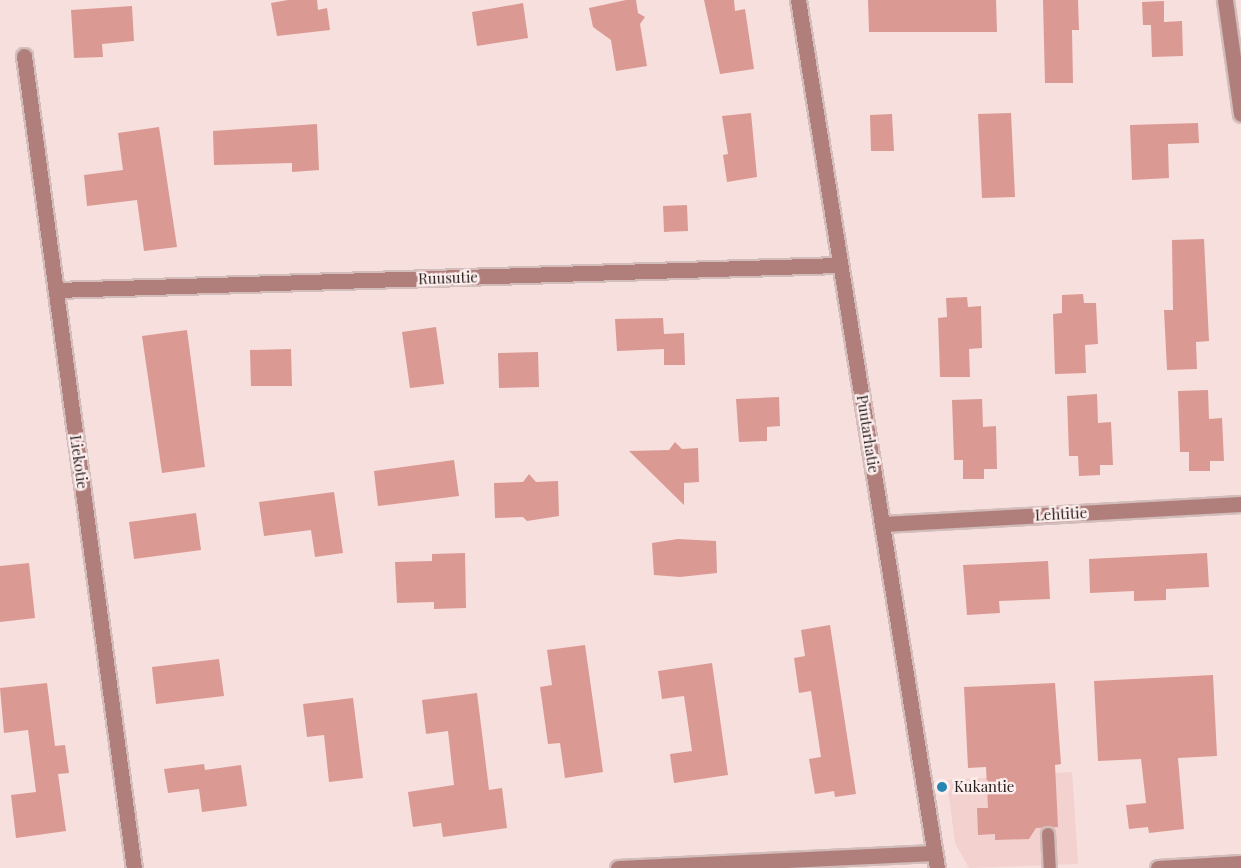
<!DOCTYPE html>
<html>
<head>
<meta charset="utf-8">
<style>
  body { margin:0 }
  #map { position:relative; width:1241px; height:868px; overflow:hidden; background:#f7dfdd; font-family:"Playfair Display",serif }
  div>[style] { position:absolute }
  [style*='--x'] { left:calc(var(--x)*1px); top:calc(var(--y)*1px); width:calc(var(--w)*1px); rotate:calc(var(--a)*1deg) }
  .built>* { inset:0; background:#f2d1ce }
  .building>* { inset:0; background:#db9993 }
  .roads { filter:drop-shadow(2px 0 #d2bdbb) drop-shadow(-2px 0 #d2bdbb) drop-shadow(0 2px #d2bdbb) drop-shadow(0 -2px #d2bdbb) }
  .lane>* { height:12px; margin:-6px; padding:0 6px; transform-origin:6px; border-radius:6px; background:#b17f7b }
  .street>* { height:15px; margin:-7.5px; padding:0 7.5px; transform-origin:7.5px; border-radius:7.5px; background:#b17f7b }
  .dots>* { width:16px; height:16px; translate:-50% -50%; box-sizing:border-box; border:3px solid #feefee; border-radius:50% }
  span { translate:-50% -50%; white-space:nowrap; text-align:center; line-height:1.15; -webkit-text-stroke:4.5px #feefee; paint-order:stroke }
  .street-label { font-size:15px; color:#28201f }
  .poi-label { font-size:15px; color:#28201f }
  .left { translate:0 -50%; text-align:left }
</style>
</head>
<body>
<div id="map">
  <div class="built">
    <div style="clip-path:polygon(1072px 772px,1078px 864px,969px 868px,955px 843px,947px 780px)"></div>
  </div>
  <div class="building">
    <div style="clip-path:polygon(288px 0,317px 0,318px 10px,327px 8px,330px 30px,277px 36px,271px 3px)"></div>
    <div style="clip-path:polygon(626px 0,636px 0,638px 13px,645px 17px,640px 24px,647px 66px,616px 71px,611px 40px,593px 27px,589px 8px)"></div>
    <div style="clip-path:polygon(704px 0,734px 0,735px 11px,745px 9px,754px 69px,720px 74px)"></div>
    <div style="clip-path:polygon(868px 0,996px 0,997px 32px,869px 32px)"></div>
    <div style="clip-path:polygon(1043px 0,1078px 0,1079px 30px,1072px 30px,1073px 83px,1045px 83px)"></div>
    <div style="clip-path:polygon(1164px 1px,1164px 22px,1182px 21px,1183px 56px,1152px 57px,1151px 25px,1143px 25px,1142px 2px)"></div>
    <div style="clip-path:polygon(523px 3px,528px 38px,477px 46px,472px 12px)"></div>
    <div style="clip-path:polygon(132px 6px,134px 41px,102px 44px,103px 57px,74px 58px,71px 10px)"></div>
    <div style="clip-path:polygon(751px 113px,757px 177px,727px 182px,723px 155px,728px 154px,722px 116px)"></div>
    <div style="clip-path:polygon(1011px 113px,1015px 197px,982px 198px,978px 114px)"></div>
    <div style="clip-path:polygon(892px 114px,894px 151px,871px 151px,870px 115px)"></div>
    <div style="clip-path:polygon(1198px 123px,1199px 143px,1168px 144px,1169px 178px,1132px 180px,1130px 125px)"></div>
    <div style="clip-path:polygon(317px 124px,319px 170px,292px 172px,292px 163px,214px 165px,213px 131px)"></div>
    <div style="clip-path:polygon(159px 127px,177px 247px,144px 251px,137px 200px,87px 206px,84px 175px,123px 170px,118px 133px)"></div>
    <div style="clip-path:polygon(687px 205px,688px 231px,664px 232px,663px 206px)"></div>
    <div style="clip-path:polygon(1204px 239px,1209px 341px,1196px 342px,1197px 369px,1167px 370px,1164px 310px,1173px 310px,1172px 240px)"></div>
    <div style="clip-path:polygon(1083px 294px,1084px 303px,1096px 303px,1098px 344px,1085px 345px,1086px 373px,1055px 374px,1053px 314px,1062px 313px,1062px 295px)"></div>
    <div style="clip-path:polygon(967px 297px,968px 307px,981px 306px,982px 348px,969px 349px,970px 377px,940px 377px,938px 318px,947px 317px,946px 298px)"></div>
    <div style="clip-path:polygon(663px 318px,664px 334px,684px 333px,685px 365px,664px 365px,664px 349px,617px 351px,615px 319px)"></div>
    <div style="clip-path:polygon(436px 327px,444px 384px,410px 388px,402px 332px)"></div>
    <div style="clip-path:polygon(187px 330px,205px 467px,162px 473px,142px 336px)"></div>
    <div style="clip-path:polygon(291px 349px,292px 386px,251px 386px,250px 350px)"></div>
    <div style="clip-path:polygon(538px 352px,539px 387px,499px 388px,498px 353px)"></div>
    <div style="clip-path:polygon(1208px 390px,1209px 419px,1222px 418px,1224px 461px,1210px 461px,1210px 471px,1189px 471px,1189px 452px,1180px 452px,1178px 391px)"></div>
    <div style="clip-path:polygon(1097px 394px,1098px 423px,1111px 422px,1113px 465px,1100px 465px,1100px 475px,1079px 476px,1078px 456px,1069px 456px,1067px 396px)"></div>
    <div style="clip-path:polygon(779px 397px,780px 426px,767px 427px,767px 441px,739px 442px,736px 399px)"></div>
    <div style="clip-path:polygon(982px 399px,983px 427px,996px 426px,997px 469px,984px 469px,984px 479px,963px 479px,963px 460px,954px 460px,952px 400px)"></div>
    <div style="clip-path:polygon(675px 442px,682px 449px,698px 448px,699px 482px,684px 483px,684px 505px,629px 451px,669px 450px)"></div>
    <div style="clip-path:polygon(454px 460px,459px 496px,378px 506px,374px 471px)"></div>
    <div style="clip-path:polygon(529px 474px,536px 482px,558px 481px,559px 516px,527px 521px,523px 517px,495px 518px,494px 483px,523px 482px)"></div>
    <div style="clip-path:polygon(334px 492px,343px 553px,315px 557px,311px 530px,264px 536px,259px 502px)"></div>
    <div style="clip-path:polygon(196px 513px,201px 550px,134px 559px,129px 522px)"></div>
    <div style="clip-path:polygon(678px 539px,716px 541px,717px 573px,680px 577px,654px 575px,652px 543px)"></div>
    <div style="clip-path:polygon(465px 553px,466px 608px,434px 609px,434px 602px,397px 603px,395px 562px,432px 561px,432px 554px)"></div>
    <div style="clip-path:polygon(1207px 553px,1209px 587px,1166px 589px,1166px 600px,1134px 601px,1134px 591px,1090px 593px,1089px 559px)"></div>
    <div style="clip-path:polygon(1048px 561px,1050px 599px,999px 601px,1000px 613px,967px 615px,963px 565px)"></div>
    <div style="clip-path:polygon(29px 563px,35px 618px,0 622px,0 566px)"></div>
    <div style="clip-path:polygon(830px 625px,856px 794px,835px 797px,834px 791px,815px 794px,809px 759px,821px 757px,811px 691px,799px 693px,794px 658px,805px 656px,801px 630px)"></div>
    <div style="clip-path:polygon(585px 645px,603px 772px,565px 778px,560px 743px,548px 744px,540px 687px,552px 685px,547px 650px)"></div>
    <div style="clip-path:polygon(219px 659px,224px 696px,156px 704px,152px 667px)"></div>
    <div style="clip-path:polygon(712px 663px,728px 775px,674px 783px,670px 754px,692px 751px,684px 696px,662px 699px,658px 671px)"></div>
    <div style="clip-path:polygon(1213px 675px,1217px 756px,1178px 758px,1184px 829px,1149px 833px,1148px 827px,1129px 829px,1126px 805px,1146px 803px,1141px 759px,1098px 761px,1094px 681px)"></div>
    <div style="clip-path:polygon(47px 683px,55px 746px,65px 745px,69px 773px,58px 774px,66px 831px,16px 838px,11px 795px,36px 792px,28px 730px,4px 733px,0 688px)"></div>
    <div style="clip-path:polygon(1055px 683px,1061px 764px,1055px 765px,1058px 827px,1036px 828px,1029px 839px,995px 840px,995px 834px,978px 835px,977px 808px,988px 808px,986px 767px,968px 768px,964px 687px)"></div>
    <div style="clip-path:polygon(477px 693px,489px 790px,502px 788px,507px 828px,443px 837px,441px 823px,413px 827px,408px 792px,454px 785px,448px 731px,426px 734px,422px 700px)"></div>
    <div style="clip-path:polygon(353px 698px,363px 778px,329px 782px,324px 735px,307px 737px,303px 704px)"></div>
    <div style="clip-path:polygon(204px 764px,205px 770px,241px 765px,247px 806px,202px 812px,199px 789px,168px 793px,164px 769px)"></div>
  </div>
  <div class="roads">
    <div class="lane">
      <div style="--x:1048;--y:834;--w:34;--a:87"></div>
    </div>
    <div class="street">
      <div style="--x:798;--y:0;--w:879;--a:80.9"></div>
      <div style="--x:1225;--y:0;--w:115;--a:82"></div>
      <div style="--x:24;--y:56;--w:819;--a:82.29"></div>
      <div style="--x:56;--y:290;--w:783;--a:-1.83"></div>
      <div style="--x:882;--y:524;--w:360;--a:-3.2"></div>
      <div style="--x:618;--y:868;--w:316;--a:-2.7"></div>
      <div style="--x:1158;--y:868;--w:83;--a:-3.4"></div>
    </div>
  </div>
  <div class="dots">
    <div style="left:942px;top:787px;background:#2885b2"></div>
  </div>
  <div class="street-label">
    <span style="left:448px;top:278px;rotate:-2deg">Ruusutie</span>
    <span style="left:868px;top:434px;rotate:81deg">Puutarhatie</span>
    <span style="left:79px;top:462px;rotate:82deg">Liekotie</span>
    <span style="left:1061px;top:514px;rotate:-3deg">Lehtitie</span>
  </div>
  <div class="poi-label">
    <span class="left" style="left:954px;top:787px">Kukantie</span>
  </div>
</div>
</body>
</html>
